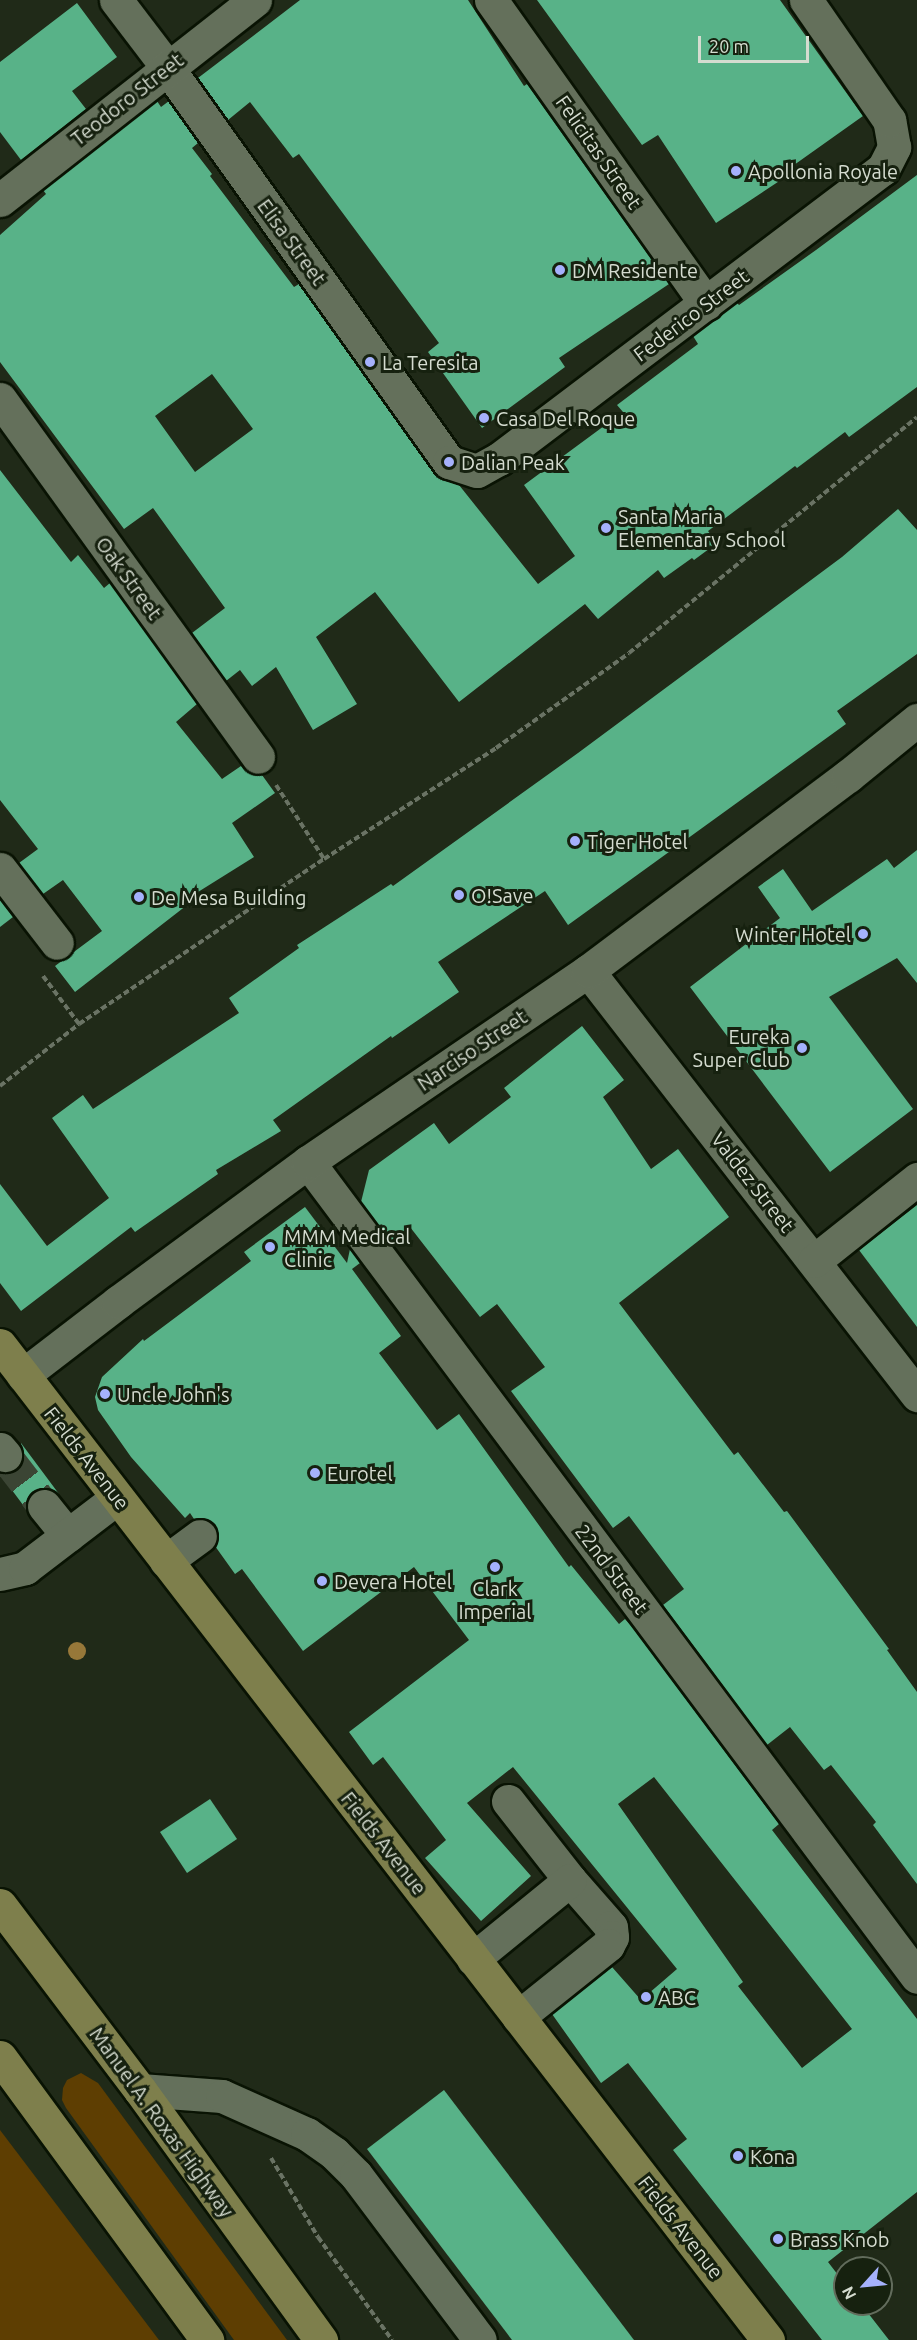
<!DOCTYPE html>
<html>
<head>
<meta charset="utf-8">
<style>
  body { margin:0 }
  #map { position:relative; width:917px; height:2340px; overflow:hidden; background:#202a18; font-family:Ubuntu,sans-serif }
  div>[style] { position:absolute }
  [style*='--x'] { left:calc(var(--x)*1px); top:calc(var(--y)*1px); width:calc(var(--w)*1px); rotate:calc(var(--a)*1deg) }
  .green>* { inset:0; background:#5e3e02 }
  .building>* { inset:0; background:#58b288 }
  .minor-tunnel>* { height:33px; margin-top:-16.5px; transform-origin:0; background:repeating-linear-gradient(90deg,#3b4534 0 33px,transparent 0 49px) }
  .path>* { height:4px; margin-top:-2px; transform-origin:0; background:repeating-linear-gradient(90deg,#6a7364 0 6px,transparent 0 9px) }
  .roads { filter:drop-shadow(2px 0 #091303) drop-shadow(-2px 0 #091303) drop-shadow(0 2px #091303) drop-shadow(0 -2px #091303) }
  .minor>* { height:33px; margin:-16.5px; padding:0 16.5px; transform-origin:16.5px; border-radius:16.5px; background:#64705b }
  .major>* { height:33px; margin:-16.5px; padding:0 16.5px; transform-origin:16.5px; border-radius:16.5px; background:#7e7f4c }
  .trees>* { width:18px; height:18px; margin:-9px; border-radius:50%; background:#977839 }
  .dots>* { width:16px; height:16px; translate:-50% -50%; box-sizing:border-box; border:3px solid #16210f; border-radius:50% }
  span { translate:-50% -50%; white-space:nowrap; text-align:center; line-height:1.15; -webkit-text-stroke:6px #16210f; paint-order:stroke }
  .street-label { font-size:20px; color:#d5dcd0 }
  .poi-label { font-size:20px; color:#d5dcd0 }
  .left { translate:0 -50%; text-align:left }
  .right { translate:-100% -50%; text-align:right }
  .north { position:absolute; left:833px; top:2256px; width:60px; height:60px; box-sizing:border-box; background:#16210f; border:2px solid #626c5c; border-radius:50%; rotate:243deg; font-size:16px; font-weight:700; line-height:24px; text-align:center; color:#d5dcd0 }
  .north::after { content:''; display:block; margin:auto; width:21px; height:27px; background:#a5b1fc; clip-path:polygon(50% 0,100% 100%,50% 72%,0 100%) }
  .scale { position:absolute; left:698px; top:36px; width:111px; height:27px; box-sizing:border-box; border:3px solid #d5dcd0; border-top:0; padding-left:8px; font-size:18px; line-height:21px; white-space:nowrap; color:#d5dcd0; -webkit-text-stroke:4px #16210f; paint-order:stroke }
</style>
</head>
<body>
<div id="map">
  <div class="green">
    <div style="clip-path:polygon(81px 2073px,98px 2083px,287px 2340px,234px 2340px,66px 2108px,62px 2100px,63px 2088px,67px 2080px)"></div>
    <div style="clip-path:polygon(0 2130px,159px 2340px,0 2340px)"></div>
  </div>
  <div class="building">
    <div style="clip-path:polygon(300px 0,468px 0,524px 86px,527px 84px,669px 284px,559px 358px,565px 367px,482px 428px,428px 352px,439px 343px,299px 154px,293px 158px,250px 102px,228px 120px,198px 78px)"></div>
    <div style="clip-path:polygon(537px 0,780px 0,863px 116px,794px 165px,796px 170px,716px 223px,658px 135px,642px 145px)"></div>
    <div style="clip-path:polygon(77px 3px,117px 57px,72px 91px,86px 109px,21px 160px,0 132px,0 62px)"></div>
    <div style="clip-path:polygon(evenodd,157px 101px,161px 107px,169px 101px,198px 143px,192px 148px,212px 174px,210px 176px,294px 287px,299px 284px,434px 473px,443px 480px,459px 485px,538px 584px,575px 556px,524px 485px,623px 412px,617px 405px,698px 344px,693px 336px,737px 303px,739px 305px,816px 250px,917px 175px,917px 387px,849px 437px,845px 432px,797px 468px,795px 466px,708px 531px,717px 543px,694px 560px,692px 558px,664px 578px,658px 570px,598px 619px,585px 604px,459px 702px,375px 592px,316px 637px,357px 704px,313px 730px,276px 667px,252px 686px,240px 670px,226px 681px,192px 633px,225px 608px,153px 508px,124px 529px,0 362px,0 235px,46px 194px,43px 190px,157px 101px,212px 374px,253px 429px,195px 472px,155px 416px,212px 374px)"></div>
    <div style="clip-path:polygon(0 470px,71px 562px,78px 555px,104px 588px,110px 583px,197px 704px,176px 722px,222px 779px,241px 766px,251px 774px,262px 775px,275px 793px,232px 823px,254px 857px,198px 892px,200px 895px,75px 992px,55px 966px,102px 931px,63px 880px,43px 894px,19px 863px,38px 849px,0 800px)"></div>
    <div style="clip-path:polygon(898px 509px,917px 530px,917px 654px,837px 711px,846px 724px,568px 925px,545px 891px,438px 962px,459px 992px,392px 1038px,391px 1036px,273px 1120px,281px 1131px,216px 1170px,218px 1174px,135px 1232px,131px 1227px,21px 1311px,0 1283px,0 1184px,47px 1246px,109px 1198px,52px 1118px,83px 1095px,93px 1109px,239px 1013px,229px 998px,299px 948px,297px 945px,391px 884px,393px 886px,578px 753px,842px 557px)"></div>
    <div style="clip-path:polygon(917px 850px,917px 983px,897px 958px,829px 997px,913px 1109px,830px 1172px,690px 987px,780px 918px,758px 887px,783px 869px,812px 911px,887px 859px,894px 868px)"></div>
    <div style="clip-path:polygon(0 900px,13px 917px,0 927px)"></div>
    <div style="clip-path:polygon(582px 1026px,624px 1080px,603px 1097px,651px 1169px,678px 1149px,729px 1217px,619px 1303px,734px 1455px,738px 1452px,784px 1512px,787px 1511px,889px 1649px,887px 1650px,917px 1692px,917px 1884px,873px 1825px,876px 1822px,831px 1765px,824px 1770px,790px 1727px,767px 1745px,663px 1605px,684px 1589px,629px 1516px,613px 1528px,511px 1391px,545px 1367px,497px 1304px,480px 1317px,410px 1227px,390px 1241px,361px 1202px,369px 1170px,434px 1123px,449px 1144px,511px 1097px,504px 1088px)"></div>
    <div style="clip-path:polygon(917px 1205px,917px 1327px,859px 1250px)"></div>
    <div style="clip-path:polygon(evenodd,305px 1207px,347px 1263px,350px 1249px,360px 1263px,352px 1269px,401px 1336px,379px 1353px,437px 1430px,459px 1414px,569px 1567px,571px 1565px,619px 1624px,625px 1619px,633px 1628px,779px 1824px,772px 1830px,917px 2019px,917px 2192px,828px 2262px,845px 2284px,845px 2304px,861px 2304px,889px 2340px,822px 2340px,673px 2150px,687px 2139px,628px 2063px,601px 2083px,552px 2014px,612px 1967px,641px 2000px,677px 1969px,513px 1767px,467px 1803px,531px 1876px,481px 1921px,425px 1858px,446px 1840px,383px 1757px,373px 1765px,349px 1732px,469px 1640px,414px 1567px,303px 1651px,242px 1569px,235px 1574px,215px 1546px,219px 1535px,215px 1524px,207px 1519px,194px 1519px,190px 1513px,185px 1518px,131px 1457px,98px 1410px,95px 1397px,102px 1377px,143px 1339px,144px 1341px,251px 1261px,244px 1252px,305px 1207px,654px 1777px,852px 2029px,802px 2068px,738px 1986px,743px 1982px,618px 1804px,654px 1777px)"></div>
    <div style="clip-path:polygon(21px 1443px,59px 1494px,50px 1488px,41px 1488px,32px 1492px,27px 1499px,26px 1509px,0 1474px,16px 1470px,22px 1462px)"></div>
    <div style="clip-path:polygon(210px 1799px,237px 1839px,187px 1873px,160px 1832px)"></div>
    <div style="clip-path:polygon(444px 2090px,634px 2340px,512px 2340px,367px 2149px)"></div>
  </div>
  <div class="minor-tunnel">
    <div style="--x:5;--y:1455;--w:64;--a:52.6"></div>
  </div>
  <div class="path">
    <div style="--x:276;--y:785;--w:88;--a:57"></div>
    <div style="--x:43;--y:976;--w:60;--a:53.1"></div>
    <div style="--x:0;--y:1086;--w:100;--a:-38.1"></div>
    <div style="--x:79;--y:1024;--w:295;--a:-34"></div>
    <div style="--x:324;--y:859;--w:205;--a:-32.8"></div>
    <div style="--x:496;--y:748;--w:163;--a:-35.5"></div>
    <div style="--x:629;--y:653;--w:372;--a:-39.3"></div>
    <div style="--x:271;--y:2158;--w:92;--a:59.3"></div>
    <div style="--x:318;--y:2237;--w:127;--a:54.3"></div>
  </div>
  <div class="roads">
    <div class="minor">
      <div style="--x:116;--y:0;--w:84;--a:52.7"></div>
      <div style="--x:167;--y:67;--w:485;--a:54.5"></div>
      <div style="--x:449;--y:462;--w:29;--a:18"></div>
      <div style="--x:477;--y:471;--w:25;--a:-29"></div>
      <div style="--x:499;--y:459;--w:481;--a:-37.1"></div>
      <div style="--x:883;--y:169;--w:25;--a:-63"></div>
      <div style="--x:894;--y:147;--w:27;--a:-100"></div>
      <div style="--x:889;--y:120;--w:146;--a:-124.7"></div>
      <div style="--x:491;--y:0;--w:372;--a:54.7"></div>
      <div style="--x:0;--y:200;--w:324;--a:-38.1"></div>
      <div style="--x:0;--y:399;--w:441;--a:54.2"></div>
      <div style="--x:0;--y:869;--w:93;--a:52.4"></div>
      <div style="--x:588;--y:971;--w:537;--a:52.19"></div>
      <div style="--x:308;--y:1162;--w:1017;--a:53.23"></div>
      <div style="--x:814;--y:1261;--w:132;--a:-38.5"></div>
      <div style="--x:23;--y:1375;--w:120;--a:-37.5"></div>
      <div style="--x:118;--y:1302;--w:236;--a:-36.4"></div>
      <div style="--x:308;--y:1162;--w:339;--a:-34.3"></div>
      <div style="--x:588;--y:971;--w:325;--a:-36.9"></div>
      <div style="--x:848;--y:776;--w:89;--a:-39.1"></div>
      <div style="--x:0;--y:1449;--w:8;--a:50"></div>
      <div style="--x:44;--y:1506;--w:38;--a:51"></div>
      <div style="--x:166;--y:1561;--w:42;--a:-36.3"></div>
      <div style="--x:0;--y:1574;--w:26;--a:-13"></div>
      <div style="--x:25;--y:1568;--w:116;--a:-37.3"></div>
      <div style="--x:508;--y:1801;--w:100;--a:51.9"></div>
      <div style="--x:570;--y:1880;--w:62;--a:48.9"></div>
      <div style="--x:611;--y:1927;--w:10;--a:84"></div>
      <div style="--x:612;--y:1937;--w:9;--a:117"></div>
      <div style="--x:608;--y:1945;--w:115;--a:141.3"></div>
      <div style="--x:473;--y:1959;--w:125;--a:-39.2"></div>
      <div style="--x:140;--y:2090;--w:82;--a:4.2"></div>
      <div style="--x:222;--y:2096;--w:93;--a:24.1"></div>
      <div style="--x:307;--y:2134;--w:33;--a:35"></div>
      <div style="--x:334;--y:2153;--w:31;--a:45"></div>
      <div style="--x:356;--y:2175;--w:206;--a:53.1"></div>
    </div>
    <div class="major">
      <div style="--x:0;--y:1345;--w:1257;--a:52.34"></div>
      <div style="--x:0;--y:1905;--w:232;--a:52.9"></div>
      <div style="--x:140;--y:2090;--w:309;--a:54.1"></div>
      <div style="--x:0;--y:2057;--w:351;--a:53.8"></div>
    </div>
  </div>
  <div class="trees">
    <div style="left:77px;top:1651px"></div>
  </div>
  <div class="dots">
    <div style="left:736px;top:171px;background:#a5b1fc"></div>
    <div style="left:560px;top:270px;background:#a5b1fc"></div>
    <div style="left:370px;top:362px;background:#a5b1fc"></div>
    <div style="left:484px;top:418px;background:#a5b1fc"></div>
    <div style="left:449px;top:462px;background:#a5b1fc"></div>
    <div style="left:606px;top:528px;background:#a5b1fc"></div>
    <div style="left:575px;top:841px;background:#a5b1fc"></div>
    <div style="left:459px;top:895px;background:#a5b1fc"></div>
    <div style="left:139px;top:897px;background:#a5b1fc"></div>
    <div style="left:863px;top:934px;background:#a5b1fc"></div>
    <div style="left:802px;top:1048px;background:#a5b1fc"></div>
    <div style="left:270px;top:1247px;background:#a5b1fc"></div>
    <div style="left:105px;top:1394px;background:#a5b1fc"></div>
    <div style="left:315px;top:1473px;background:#a5b1fc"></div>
    <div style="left:495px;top:1567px;background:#a5b1fc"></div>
    <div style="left:322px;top:1581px;background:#a5b1fc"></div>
    <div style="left:646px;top:1997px;background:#a5b1fc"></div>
    <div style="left:738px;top:2156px;background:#a5b1fc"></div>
    <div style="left:778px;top:2239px;background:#a5b1fc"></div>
  </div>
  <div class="street-label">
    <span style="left:127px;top:99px;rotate:-38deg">Teodoro Street</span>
    <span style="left:599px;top:152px;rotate:55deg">Felicitas Street</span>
    <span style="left:292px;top:242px;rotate:54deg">Elisa Street</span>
    <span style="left:691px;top:315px;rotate:-37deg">Federico Street</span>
    <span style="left:129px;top:578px;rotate:54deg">Oak Street</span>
    <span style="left:472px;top:1050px;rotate:-34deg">Narciso Street</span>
    <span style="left:753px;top:1182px;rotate:52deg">Valdez Street</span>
    <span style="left:87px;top:1458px;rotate:52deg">Fields Avenue</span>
    <span style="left:612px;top:1569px;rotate:53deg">22nd Street</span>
    <span style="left:384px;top:1843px;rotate:52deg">Fields Avenue</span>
    <span style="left:162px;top:2122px;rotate:54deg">Manuel A. Roxas Highway</span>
    <span style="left:681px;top:2227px;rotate:52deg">Fields Avenue</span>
  </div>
  <div class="poi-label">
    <span class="left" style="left:748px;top:171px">Apollonia Royale</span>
    <span class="left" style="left:572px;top:270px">DM Residente</span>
    <span class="left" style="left:382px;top:362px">La Teresita</span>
    <span class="left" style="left:496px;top:418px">Casa Del Roque</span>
    <span class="left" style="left:461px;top:462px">Dalian Peak</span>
    <span class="left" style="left:618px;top:528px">Santa Maria<br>Elementary School</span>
    <span class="left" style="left:587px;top:841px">Tiger Hotel</span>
    <span class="left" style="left:471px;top:895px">O!Save</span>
    <span class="left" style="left:151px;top:897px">De Mesa Building</span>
    <span class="right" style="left:851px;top:934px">Winter Hotel</span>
    <span class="right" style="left:790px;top:1048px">Eureka<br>Super Club</span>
    <span class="left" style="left:284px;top:1248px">MMM Medical<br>Clinic</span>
    <span class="left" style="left:117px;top:1394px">Uncle John's</span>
    <span class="left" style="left:327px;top:1473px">Eurotel</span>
    <span class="left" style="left:334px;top:1581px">Devera Hotel</span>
    <span style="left:495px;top:1600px">Clark<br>Imperial</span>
    <span class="left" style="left:658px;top:1997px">ABC</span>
    <span class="left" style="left:750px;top:2156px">Kona</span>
    <span class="left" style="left:790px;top:2239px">Brass Knob</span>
  </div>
  <div class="north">N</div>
  <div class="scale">20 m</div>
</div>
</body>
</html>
